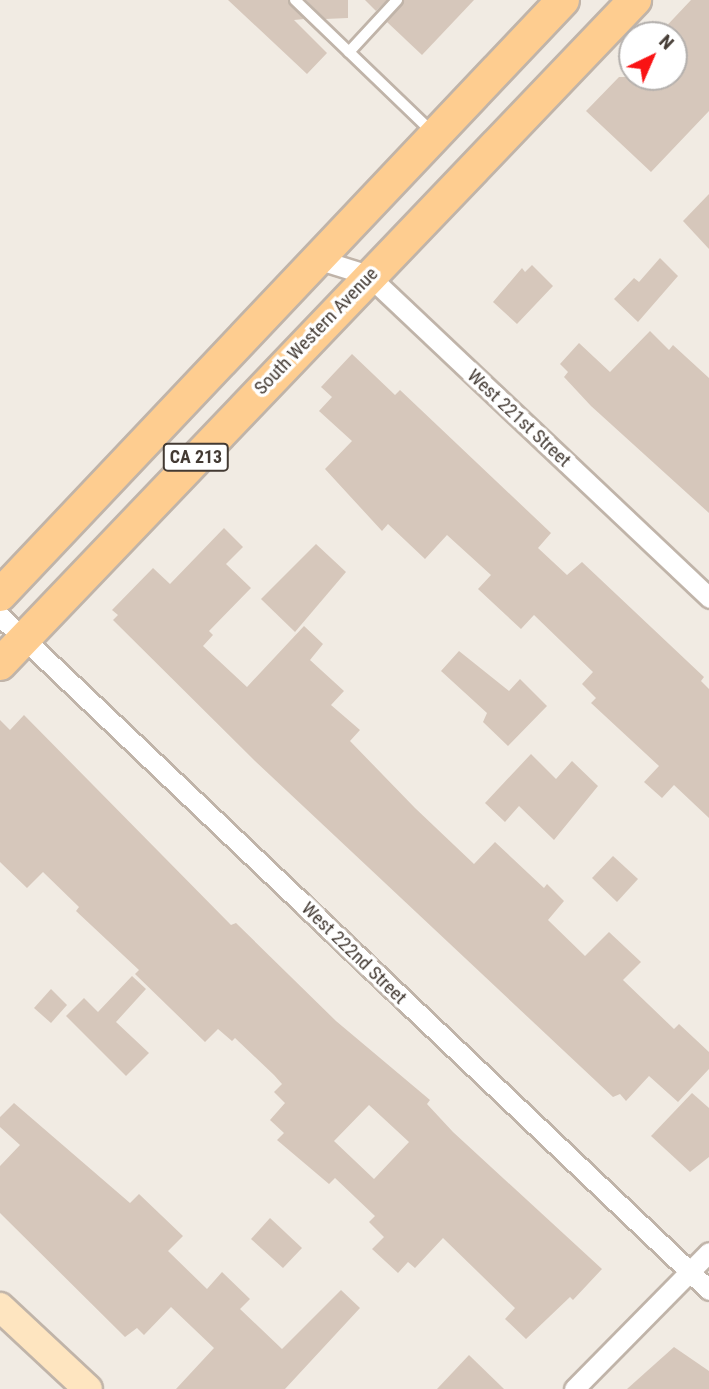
<!DOCTYPE html>
<html>
<head>
<meta charset="utf-8">
<style>
  body { margin:0 }
  #map { position:relative; width:709px; height:1389px; overflow:hidden; background:#f1ebe3; font-family:"Roboto Condensed",sans-serif }
  div>[style] { position:absolute }
  [style*='--x'] { left:calc(var(--x)*1px); top:calc(var(--y)*1px); width:calc(var(--w)*1px); rotate:calc(var(--a)*1deg) }
  .building>* { inset:0; background:#d6c7bb }
  .roads { filter:drop-shadow(2px 0 #c0b4a9) drop-shadow(-2px 0 #c0b4a9) drop-shadow(0 2px #c0b4a9) drop-shadow(0 -2px #c0b4a9) }
  .lane>* { height:10px; margin:-5px; padding:0 5px; transform-origin:5px; border-radius:5px; background:#fff }
  .street>* { height:19px; margin:-9.5px; padding:0 9.5px; transform-origin:9.5px; border-radius:9.5px; background:#fff }
  .secondary>* { height:28px; margin:-14px; padding:0 14px; transform-origin:14px; border-radius:14px; background:#fee5c0 }
  .primary>* { height:32px; margin:-16px; padding:0 16px; transform-origin:16px; border-radius:16px; background:#fecd90 }
  span { translate:-50% -50%; white-space:nowrap; text-align:center; line-height:1.15; -webkit-text-stroke:7px #fff; paint-order:stroke }
  .shield-label span { padding:2px 5px; background:#fff; border:2px solid; border-radius:5px; -webkit-text-stroke-width:0 }
  .shield-label { font-size:18px; color:#433a33; font-weight:700 }
  .street-label { font-size:19px; color:#433a33 }
  .north { position:absolute; left:618px; top:21px; width:70px; height:70px; box-sizing:border-box; background:#fff; border:2px solid #b4b0ad; border-radius:50%; rotate:44deg; font-size:19px; font-weight:700; line-height:28px; text-align:center; color:#433a33 }
  .north::after { content:''; display:block; margin:auto; width:24px; height:32px; background:#f91314; clip-path:polygon(50% 0,100% 100%,50% 72%,0 100%) }
</style>
</head>
<body>
<div id="map">
  <div class="building">
    <div style="clip-path:polygon(228px 0,288px 0,304px 19px,294px 20px,327px 53px,307px 74px)"></div>
    <div style="clip-path:polygon(306px 0,348px 0,348px 18px,325px 19px)"></div>
    <div style="clip-path:polygon(365px 0,387px 0,376px 11px)"></div>
    <div style="clip-path:polygon(404px 0,474px 0,422px 55px,387px 22px)"></div>
    <div style="clip-path:polygon(691px 0,709px 0,709px 111px,651px 172px,586px 111px,619px 77px,674px 77px,674px 35px,658px 35px)"></div>
    <div style="clip-path:polygon(709px 194px,709px 249px,683px 221px)"></div>
    <div style="clip-path:polygon(660px 258px,678px 276px,638px 322px,614px 299px,634px 278px,639px 282px)"></div>
    <div style="clip-path:polygon(532px 265px,553px 286px,517px 324px,493px 302px,522px 268px,525px 272px)"></div>
    <div style="clip-path:polygon(650px 331px,669px 350px,673px 345px,709px 378px,709px 513px,591px 406px,564px 377px,568px 372px,560px 364px,579px 343px,610px 372px)"></div>
    <div style="clip-path:polygon(352px 354px,395px 395px,400px 390px,551px 533px,538px 548px,567px 575px,582px 562px,704px 677px,701px 681px,709px 689px,709px 818px,674px 785px,662px 798px,644px 782px,659px 766px,591px 703px,596px 698px,582px 684px,593px 672px,534px 615px,521px 629px,478px 589px,491px 575px,447px 535px,425px 559px,388px 524px,382px 531px,325px 469px,352px 441px,319px 411px,332px 397px,321px 387px)"></div>
    <div style="clip-path:polygon(224px 528px,243px 547px,226px 564px,251px 588px,209px 631px,213px 635px,203px 646px,247px 687px,304px 626px,323px 644px,310px 660px,344px 691px,331px 705px,360px 730px,350px 741px,415px 808px,474px 864px,495px 842px,544px 888px,547px 884px,564px 901px,548px 920px,585px 956px,609px 932px,641px 962px,623px 980px,674px 1029px,679px 1024px,709px 1052px,709px 1069px,678px 1102px,649px 1076px,626px 1101px,620px 1094px,613px 1097px,255px 761px,113px 620px,118px 615px,112px 610px,153px 568px,170px 584px)"></div>
    <div style="clip-path:polygon(316px 544px,346px 572px,295px 632px,261px 599px)"></div>
    <div style="clip-path:polygon(459px 651px,509px 691px,520px 679px,547px 706px,508px 746px,483px 722px,487px 713px,441px 671px)"></div>
    <div style="clip-path:polygon(evenodd,24px 715px,231px 925px,236px 923px,336px 1021px,430px 1100px,427px 1104px,453px 1132px,602px 1269px,573px 1300px,570px 1297px,526px 1339px,505px 1319px,515px 1308px,443px 1238px,415px 1268px,408px 1262px,398px 1273px,372px 1249px,384px 1237px,369px 1222px,375px 1216px,335px 1178px,329px 1184px,277px 1140px,284px 1133px,270px 1120px,285px 1103px,274px 1092px,282px 1084px,274px 1075px,235px 1038px,232px 1041px,218px 1029px,205px 1042px,135px 974px,139px 970px,76px 911px,79px 907px,43px 872px,27px 888px,0 862px,0 720px,10px 730px,24px 715px,369px 1105px,409px 1142px,374px 1179px,334px 1141px,369px 1105px)"></div>
    <div style="clip-path:polygon(531px 754px,556px 779px,572px 761px,598px 786px,554px 840px,519px 806px,505px 822px,485px 803px)"></div>
    <div style="clip-path:polygon(613px 856px,638px 879px,617px 902px,592px 878px)"></div>
    <div style="clip-path:polygon(132px 976px,146px 989px,116px 1022px,149px 1053px,126px 1076px,66px 1016px,84px 998px,98px 1012px)"></div>
    <div style="clip-path:polygon(51px 989px,67px 1005px,51px 1023px,34px 1008px)"></div>
    <div style="clip-path:polygon(692px 1093px,709px 1108px,709px 1157px,690px 1172px,651px 1136px)"></div>
    <div style="clip-path:polygon(14px 1103px,130px 1203px,139px 1194px,183px 1236px,168px 1251px,207px 1289px,222px 1272px,250px 1299px,240px 1309px,282px 1349px,341px 1290px,360px 1308px,285px 1389px,176px 1389px,214px 1348px,171px 1307px,144px 1335px,137px 1328px,125px 1337px,0 1213px,0 1166px,20px 1145px,0 1127px,0 1117px)"></div>
    <div style="clip-path:polygon(270px 1218px,302px 1248px,283px 1268px,251px 1239px)"></div>
    <div style="clip-path:polygon(674px 1347px,709px 1371px,709px 1389px,627px 1389px)"></div>
    <div style="clip-path:polygon(469px 1355px,504px 1389px,437px 1389px)"></div>
  </div>
  <div class="roads">
    <div class="lane">
      <div style="--x:295;--y:0;--w:192;--a:43.9"></div>
      <div style="--x:349;--y:52;--w:71;--a:-47.3"></div>
    </div>
    <div class="street">
      <div style="--x:317;--y:259;--w:53;--a:17.4"></div>
      <div style="--x:368;--y:275;--w:470;--a:43.4"></div>
      <div style="--x:0;--y:616;--w:978;--a:43.55"></div>
      <div style="--x:574;--y:1389;--w:192;--a:-45.4"></div>
    </div>
    <div class="secondary">
      <div style="--x:0;--y:1307;--w:120;--a:43"></div>
    </div>
    <div class="primary">
      <div style="--x:0;--y:595;--w:819;--a:-46.58"></div>
      <div style="--x:0;--y:664;--w:919;--a:-46.28"></div>
    </div>
  </div>
  <div class="shield-label">
    <span style="left:196px;top:457px">CA 213</span>
  </div>
  <div class="street-label">
    <span style="left:316px;top:331px;rotate:-46deg">South Western Avenue</span>
    <span style="left:519px;top:418px;rotate:43deg">West 221st Street</span>
    <span style="left:354px;top:953px;rotate:44deg">West 222nd Street</span>
  </div>
  <div class="north">N</div>
</div>
</body>
</html>
